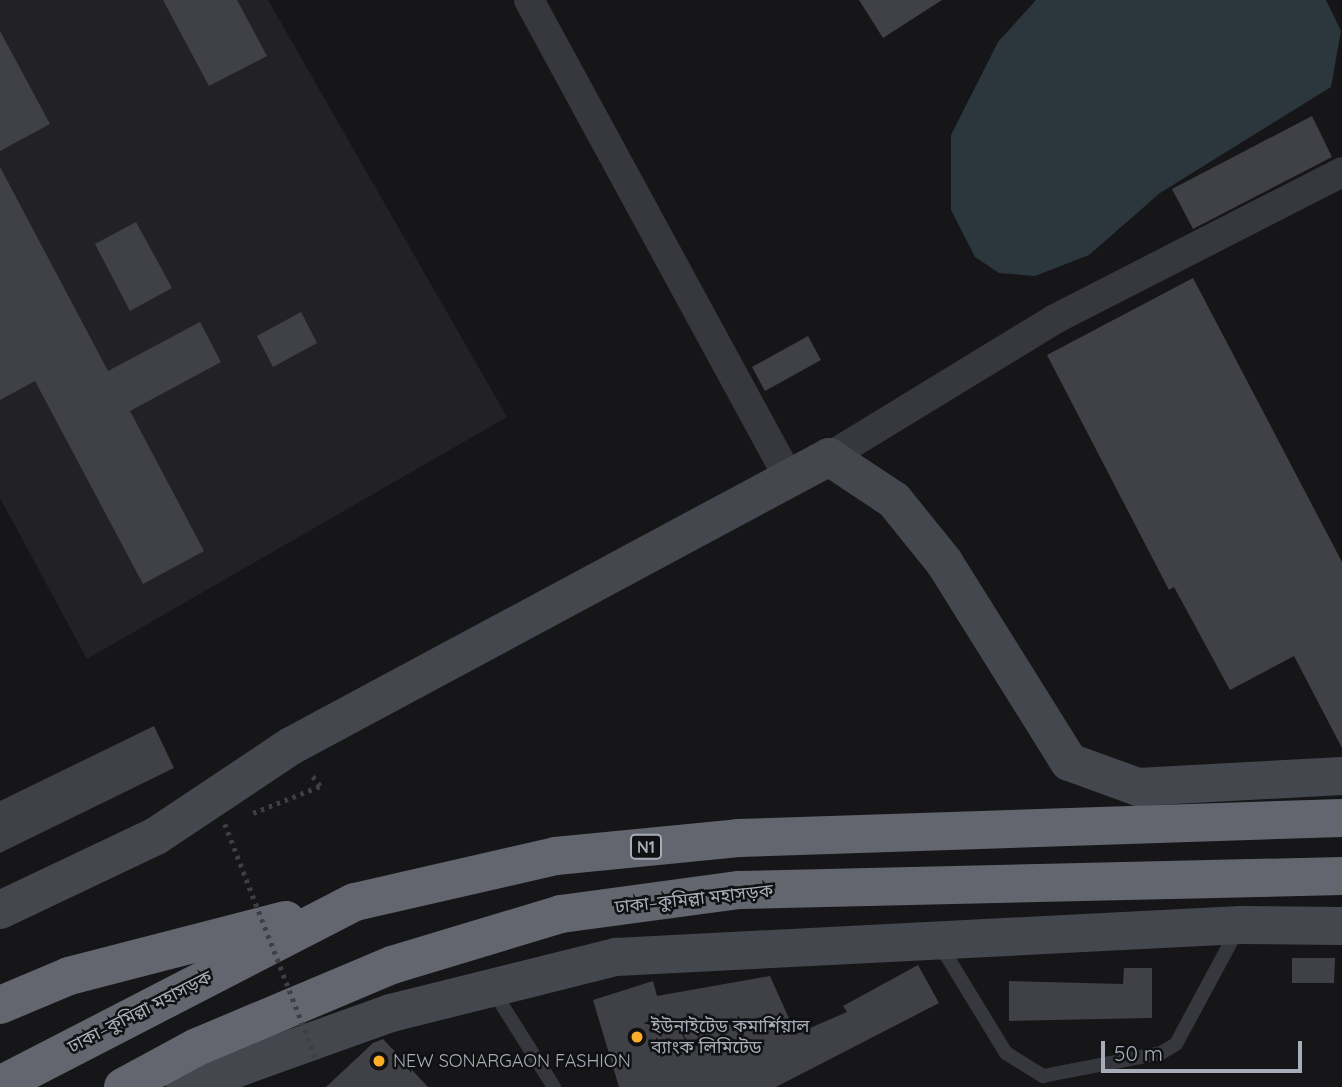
<!DOCTYPE html>
<html>
<head>
<meta charset="utf-8">
<style>
  body { margin:0 }
  #map { position:relative; width:1342px; height:1087px; overflow:hidden; background:#161618; font-family:Quicksand,"Noto Sans Bengali",sans-serif }
  div>[style] { position:absolute }
  [style*='--x'] { left:calc(var(--x)*1px); top:calc(var(--y)*1px); width:calc(var(--w)*1px); rotate:calc(var(--a)*1deg) }
  .built>* { inset:0; background:#222226 }
  .water>* { inset:0; background:#2b363d }
  .building>* { inset:0; background:#404146 }
  .path>* { height:4.5px; margin-top:-2.25px; transform-origin:0; background:repeating-linear-gradient(90deg,#3d3f45 0 3.5px,transparent 0 8.5px) }
  .lane>* { height:14px; margin:-7px; padding:0 7px; transform-origin:7px; border-radius:7px; background:#37383e }
  .street>* { height:30px; margin:-15px; padding:0 15px; transform-origin:15px; border-radius:15px; background:#37383e }
  .secondary>* { height:38px; margin:-19px; padding:0 19px; transform-origin:19px; border-radius:19px; background:#45474e }
  .highway>* { height:38px; margin:-19px; padding:0 19px; transform-origin:19px; border-radius:19px; background:#63666f }
  .path-bridge>* { height:4.5px; margin-top:-2.25px; transform-origin:0; background:repeating-linear-gradient(90deg,#3d3f45 0 3.5px,transparent 0 8.5px) }
  .dots>* { width:19px; height:19px; translate:-50% -50%; box-sizing:border-box; border:4px solid #111113; border-radius:50% }
  span { translate:-50% -50%; white-space:nowrap; text-align:center; line-height:1.15; -webkit-text-stroke:5px #111113; paint-order:stroke }
  .shield-label span { padding:2px 5px; background:#111113; border:2px solid; border-radius:5px; -webkit-text-stroke-width:0 }
  .shield-label { font-size:16px; color:#a7aeb9; font-weight:700 }
  .street-label { font-size:18px; color:#a7aeb9 }
  .poi-label { font-size:18px; color:#a7aeb9 }
  .left { translate:0 -50%; text-align:left }
  .scale { position:absolute; left:1101px; top:1041px; width:201px; height:32px; box-sizing:border-box; border:4px solid #a7aeb9; border-top:0; padding-left:9px; font-size:21px; line-height:24px; white-space:nowrap; color:#a7aeb9; -webkit-text-stroke:5px #111113; paint-order:stroke }
</style>
</head>
<body>
<div id="map">
  <div class="built">
    <div style="clip-path:polygon(0 0,268px 0,507px 417px,87px 659px,0 498px)"></div>
  </div>
  <div class="water">
    <div style="clip-path:polygon(1036px 0,1326px 0,1341px 31px,1331px 87px,1160px 193px,1089px 255px,1035px 276px,999px 273px,975px 257px,951px 210px,951px 135px,998px 42px)"></div>
  </div>
  <div class="building">
    <div style="clip-path:polygon(163px 0,237px 0,267px 56px,209px 86px)"></div>
    <div style="clip-path:polygon(859px 0,942px 0,883px 38px)"></div>
    <div style="clip-path:polygon(0 31px,50px 124px,0 151px)"></div>
    <div style="clip-path:polygon(1312px 116px,1332px 157px,1193px 229px,1172px 189px)"></div>
    <div style="clip-path:polygon(0 167px,108px 371px,200px 322px,221px 362px,130px 411px,204px 551px,143px 584px,35px 381px,0 400px)"></div>
    <div style="clip-path:polygon(136px 222px,172px 288px,130px 311px,95px 244px)"></div>
    <div style="clip-path:polygon(1193px 278px,1342px 562px,1342px 748px,1294px 656px,1230px 690px,1174px 587px,1169px 590px,1047px 355px)"></div>
    <div style="clip-path:polygon(301px 312px,317px 343px,273px 367px,257px 336px)"></div>
    <div style="clip-path:polygon(808px 336px,821px 360px,765px 391px,752px 367px)"></div>
    <div style="clip-path:polygon(154px 726px,174px 768px,0 853px,0 801px)"></div>
    <div style="clip-path:polygon(1292px 958px,1335px 958px,1334px 983px,1292px 983px)"></div>
    <div style="clip-path:polygon(918px 965px,939px 1003px,776px 1087px,619px 1087px,593px 1000px,653px 981px,657px 996px,770px 976px,796px 1034px,847px 1012px,843px 1006px)"></div>
    <div style="clip-path:polygon(1124px 968px,1152px 968px,1152px 1018px,1009px 1021px,1009px 981px,1123px 984px)"></div>
    <div style="clip-path:polygon(383px 1039px,428px 1087px,326px 1087px,373px 1043px)"></div>
  </div>
  <div class="path">
    <div style="--x:253;--y:813;--w:72;--a:-21.9"></div>
    <div style="--x:320;--y:786;--w:16;--a:-128"></div>
  </div>
  <div class="lane">
    <div style="--x:940;--y:945;--w:127;--a:58.6"></div>
    <div style="--x:1006;--y:1053;--w:44;--a:31.9"></div>
    <div style="--x:1043;--y:1076;--w:120;--a:-11"></div>
    <div style="--x:1161;--y:1053;--w:17;--a:-31"></div>
    <div style="--x:1176;--y:1044;--w:131;--a:-61.7"></div>
    <div style="--x:492;--y:989;--w:116;--a:57.7"></div>
  </div>
  <div class="street">
    <div style="--x:529;--y:0;--w:546;--a:61.46"></div>
    <div style="--x:829;--y:457;--w:265;--a:-31.4"></div>
    <div style="--x:1055;--y:319;--w:322;--a:-27.1"></div>
  </div>
  <div class="secondary">
    <div style="--x:0;--y:910;--w:173;--a:-25.4"></div>
    <div style="--x:156;--y:836;--w:162;--a:-33.7"></div>
    <div style="--x:291;--y:746;--w:611;--a:-28.24"></div>
    <div style="--x:829;--y:457;--w:78;--a:33.5"></div>
    <div style="--x:894;--y:500;--w:80;--a:51.1"></div>
    <div style="--x:944;--y:562;--w:236;--a:58"></div>
    <div style="--x:1069;--y:762;--w:73;--a:19.9"></div>
    <div style="--x:1138;--y:787;--w:204;--a:-3.1"></div>
    <div style="--x:185;--y:1087;--w:219;--a:-19.8"></div>
    <div style="--x:391;--y:1013;--w:232;--a:-14"></div>
    <div style="--x:616;--y:957;--w:625;--a:-2.94"></div>
    <div style="--x:1240;--y:925;--w:102;--a:0.6"></div>
  </div>
  <div class="highway">
    <div style="--x:0;--y:1005;--w:75;--a:-22.8"></div>
    <div style="--x:69;--y:976;--w:224;--a:-14.5"></div>
    <div style="--x:0;--y:1085;--w:399;--a:-27.3"></div>
    <div style="--x:355;--y:902;--w:206;--a:-12.9"></div>
    <div style="--x:556;--y:856;--w:183;--a:-5.6"></div>
    <div style="--x:738;--y:838;--w:604;--a:-1.9"></div>
    <div style="--x:123;--y:1087;--w:84;--a:-28.4"></div>
    <div style="--x:197;--y:1047;--w:212;--a:-22.8"></div>
    <div style="--x:392;--y:965;--w:177;--a:-16.8"></div>
    <div style="--x:561;--y:914;--w:180;--a:-7.7"></div>
    <div style="--x:739;--y:890;--w:603;--a:-1.33"></div>
  </div>
  <div class="path-bridge">
    <div style="--x:225;--y:824;--w:252;--a:68.8"></div>
  </div>
  <div class="dots">
    <div style="left:637px;top:1037px;background:#fead28"></div>
    <div style="left:379px;top:1061px;background:#fead28"></div>
  </div>
  <div class="shield-label">
    <span style="left:646px;top:847px">N1</span>
  </div>
  <div class="street-label">
    <span style="left:694px;top:899px;rotate:-6deg">ঢাকা–কুমিল্লা মহাসড়ক</span>
    <span style="left:140px;top:1012px;rotate:-27deg">ঢাকা–কুমিল্লা মহাসড়ক</span>
  </div>
  <div class="poi-label">
    <span class="left" style="left:651px;top:1037px">ইউনাইটেড কমার্শিয়াল<br>ব্যাংক লিমিটেড</span>
    <span class="left" style="left:393px;top:1061px">NEW SONARGAON FASHION</span>
  </div>
  <div class="scale">50 m</div>
</div>
</body>
</html>
